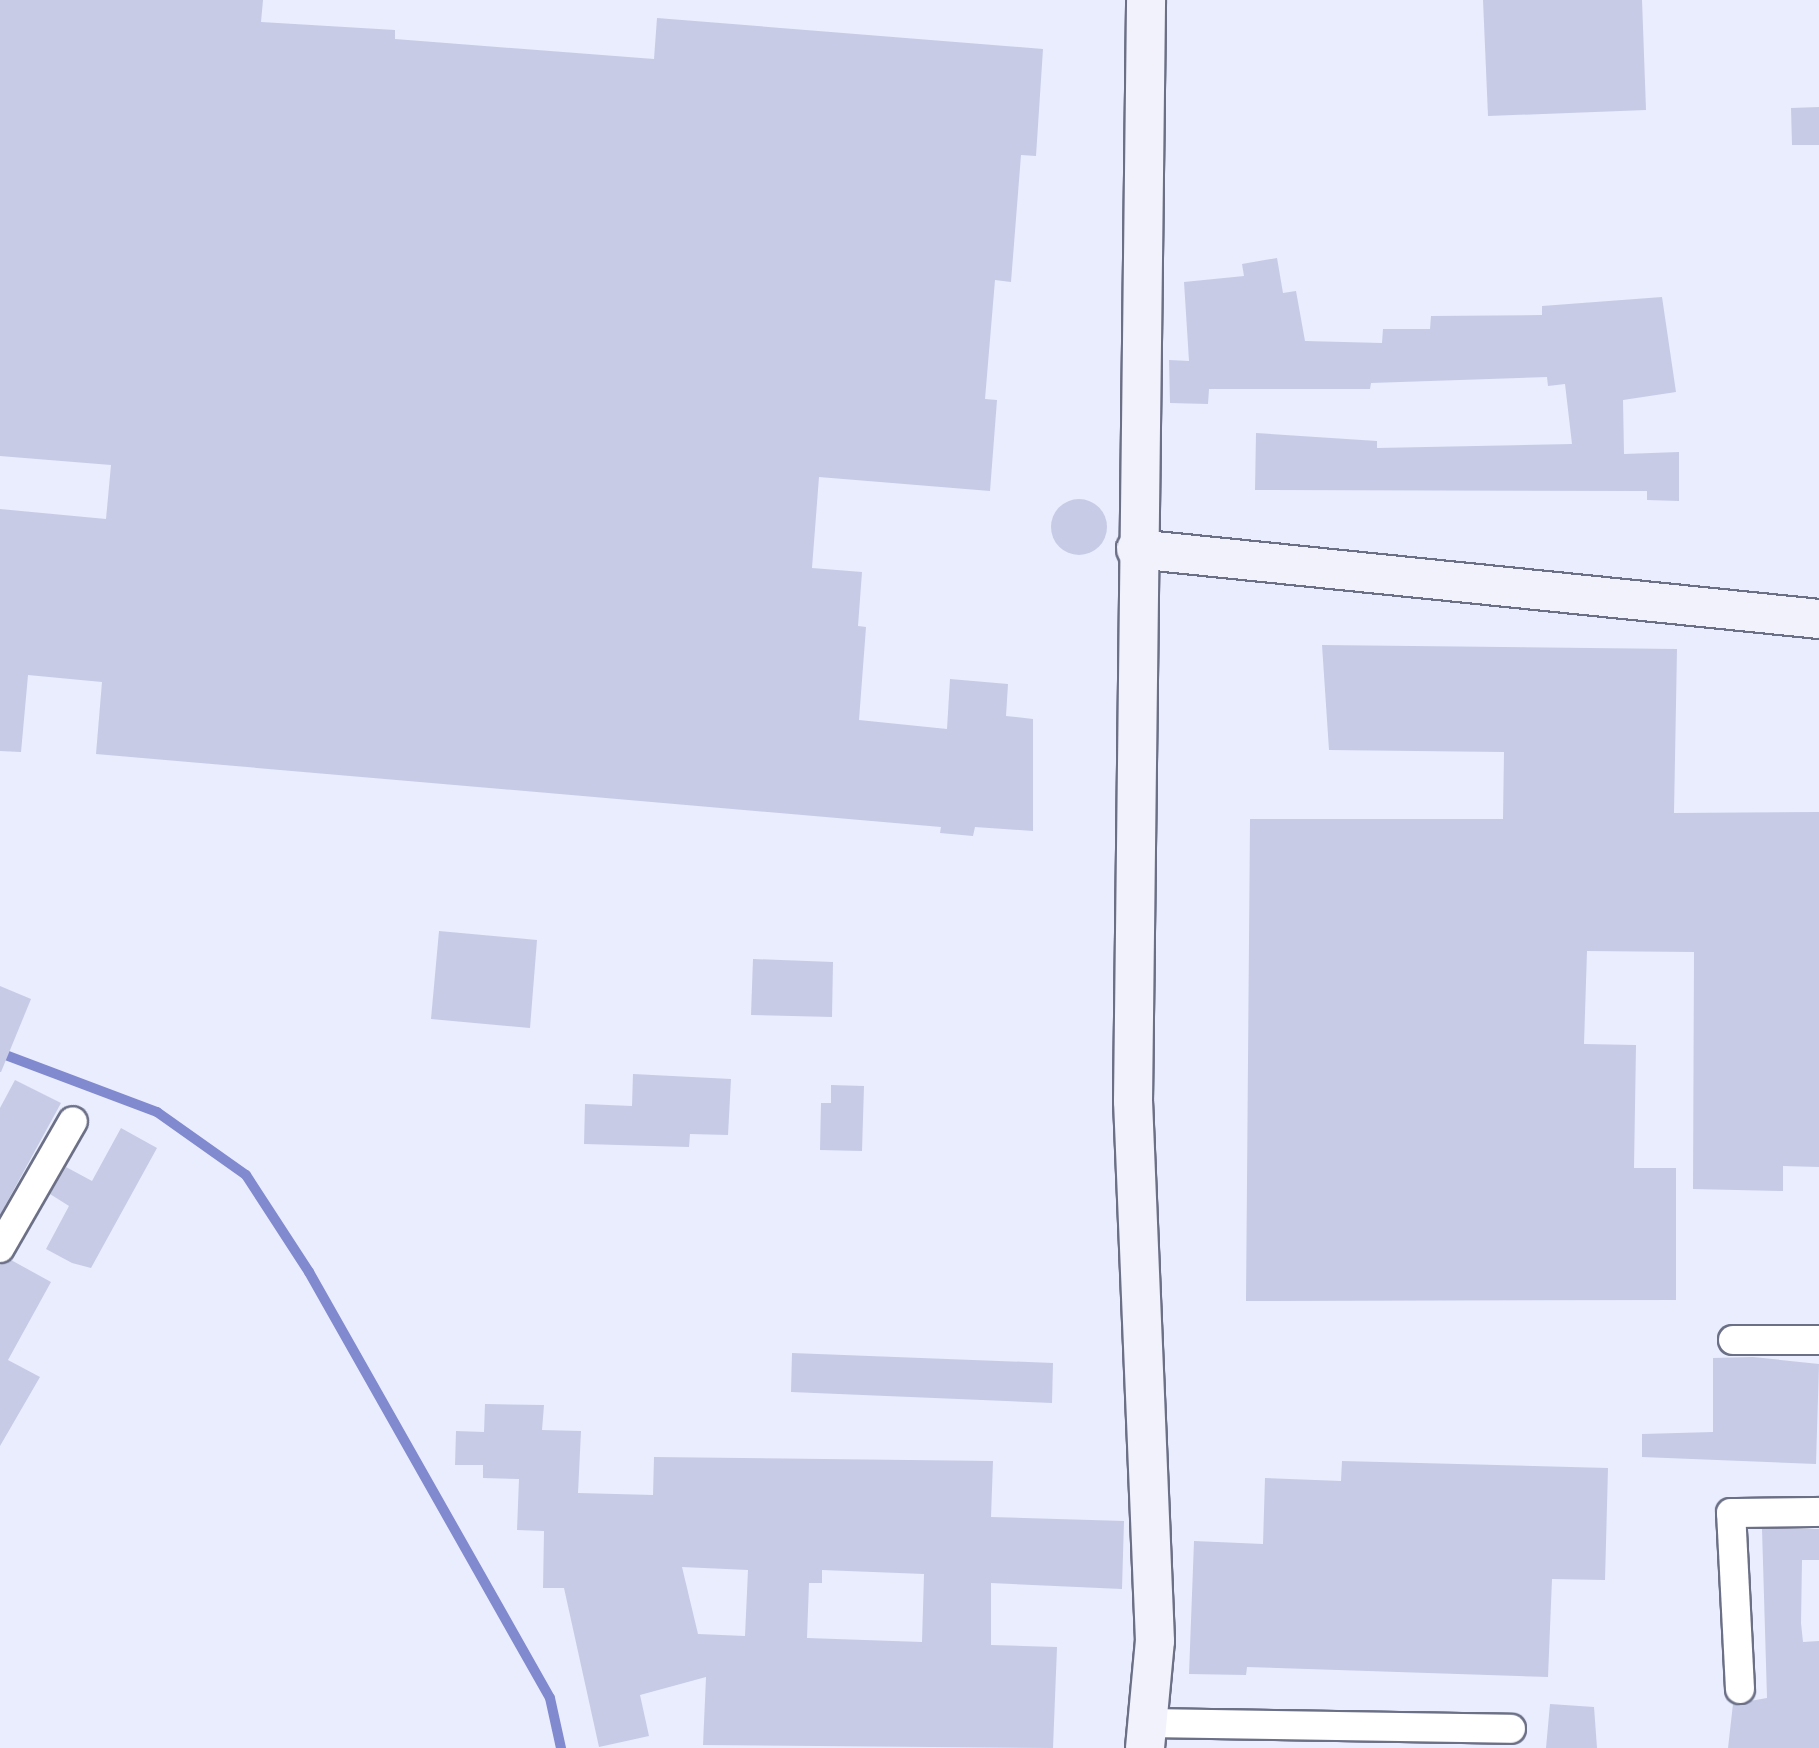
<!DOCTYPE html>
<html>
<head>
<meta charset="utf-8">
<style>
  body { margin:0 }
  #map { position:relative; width:1819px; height:1748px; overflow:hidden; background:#eaedfe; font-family:Signika,sans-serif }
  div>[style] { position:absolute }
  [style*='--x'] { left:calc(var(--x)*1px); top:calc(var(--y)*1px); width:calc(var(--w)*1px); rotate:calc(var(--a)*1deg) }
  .stream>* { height:10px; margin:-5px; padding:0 5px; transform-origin:5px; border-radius:5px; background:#818acf }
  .building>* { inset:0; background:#c7cbe6 }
  .round { border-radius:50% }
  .roads { filter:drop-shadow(2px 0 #6c7087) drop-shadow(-2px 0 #6c7087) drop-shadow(0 2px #6c7087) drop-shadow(0 -2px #6c7087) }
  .street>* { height:28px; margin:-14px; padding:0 14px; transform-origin:14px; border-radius:14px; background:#fff }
  .secondary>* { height:38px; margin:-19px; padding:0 19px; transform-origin:19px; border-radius:19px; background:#f1f2fb }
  span { translate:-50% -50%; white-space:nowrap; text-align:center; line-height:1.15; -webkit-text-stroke:5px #fff; paint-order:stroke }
</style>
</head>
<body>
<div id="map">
  <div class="stream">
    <div style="--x:0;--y:1053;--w:168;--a:20.6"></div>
    <div style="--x:157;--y:1112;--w:109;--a:35.3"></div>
    <div style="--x:246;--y:1175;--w:116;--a:57"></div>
    <div style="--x:309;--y:1272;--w:489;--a:60.5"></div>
    <div style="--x:550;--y:1698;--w:51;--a:77.6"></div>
  </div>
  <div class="building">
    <div style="clip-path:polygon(0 0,263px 0,261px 22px,395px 30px,395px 39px,654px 59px,657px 18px,1043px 49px,1036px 156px,1021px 155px,1011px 282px,995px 280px,985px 399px,997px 400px,990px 491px,819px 477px,812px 568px,862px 572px,858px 626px,866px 627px,859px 720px,947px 729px,950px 679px,1008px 684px,1006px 716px,1033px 719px,1033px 831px,975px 827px,973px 836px,940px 833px,941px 827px,96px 754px,102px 682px,28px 675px,21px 752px,0 751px,0 509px,106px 519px,111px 465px,0 456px)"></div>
    <div style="clip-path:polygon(1483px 0,1642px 0,1646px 110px,1488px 116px)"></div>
    <div style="clip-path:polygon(1819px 107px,1819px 145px,1792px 145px,1791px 108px)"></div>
    <div style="clip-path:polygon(1277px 258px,1283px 293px,1296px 291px,1305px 341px,1382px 343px,1383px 329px,1430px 329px,1431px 316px,1542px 315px,1542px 306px,1662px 297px,1676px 392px,1623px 400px,1624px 454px,1679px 452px,1679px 501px,1647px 500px,1647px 491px,1255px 490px,1256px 433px,1377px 441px,1377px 448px,1572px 444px,1565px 384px,1548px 386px,1547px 377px,1371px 383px,1370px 389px,1209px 389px,1208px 404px,1170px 403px,1169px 360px,1189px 361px,1184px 282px,1244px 276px,1242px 264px)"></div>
    <div class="round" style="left:1051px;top:499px;width:56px;height:56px"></div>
    <div style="clip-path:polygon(1322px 645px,1677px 649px,1674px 813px,1819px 812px,1819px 1167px,1783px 1166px,1783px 1191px,1693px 1189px,1694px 952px,1587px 951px,1584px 1044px,1636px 1045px,1634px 1168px,1676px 1168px,1676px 1300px,1246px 1301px,1250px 819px,1503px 819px,1504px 752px,1329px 750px)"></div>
    <div style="clip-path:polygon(439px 931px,537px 940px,530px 1028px,431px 1019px)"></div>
    <div style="clip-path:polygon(753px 959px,833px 962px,832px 1017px,751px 1015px)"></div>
    <div style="clip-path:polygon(0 986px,31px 999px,1px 1072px,0 1072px)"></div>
    <div style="clip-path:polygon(633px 1074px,731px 1079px,728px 1135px,690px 1134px,689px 1147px,584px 1144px,585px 1104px,632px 1106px)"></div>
    <div style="clip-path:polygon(15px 1080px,61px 1103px,0 1215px,0 1108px)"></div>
    <div style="clip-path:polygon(831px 1085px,864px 1086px,862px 1151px,820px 1150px,821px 1103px,831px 1103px)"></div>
    <div style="clip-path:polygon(121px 1128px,157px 1148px,91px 1268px,72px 1263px,46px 1249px,69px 1206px,50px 1194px,66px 1167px,92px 1181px)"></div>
    <div style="clip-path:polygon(11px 1260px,51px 1282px,8px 1360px,40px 1377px,0 1446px,0 1265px)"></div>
    <div style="clip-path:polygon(792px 1353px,1053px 1363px,1052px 1403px,791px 1392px)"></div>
    <div style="clip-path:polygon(1753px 1357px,1819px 1364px,1816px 1464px,1642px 1457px,1642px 1434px,1713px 1432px,1713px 1358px)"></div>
    <div style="clip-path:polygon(evenodd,485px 1404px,544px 1405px,542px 1430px,581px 1431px,578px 1493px,653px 1495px,654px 1457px,993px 1461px,991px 1517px,1124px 1521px,1122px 1589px,991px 1583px,991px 1645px,1057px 1647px,1053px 1748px,703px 1745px,706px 1677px,640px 1695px,649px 1736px,599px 1747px,564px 1588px,543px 1588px,544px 1531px,517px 1530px,519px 1479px,483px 1478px,483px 1465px,455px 1465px,456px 1431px,484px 1432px,485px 1404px,682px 1567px,748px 1570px,745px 1636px,698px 1634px,682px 1567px,485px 1404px,822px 1570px,924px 1574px,922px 1642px,807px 1638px,809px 1583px,822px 1583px,822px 1570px)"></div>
    <div style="clip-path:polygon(1342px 1461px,1608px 1468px,1605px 1580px,1552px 1579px,1548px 1677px,1247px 1667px,1246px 1675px,1189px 1674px,1194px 1541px,1263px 1544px,1265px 1478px,1341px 1481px)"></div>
    <div style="clip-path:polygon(1762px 1529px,1819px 1529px,1819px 1560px,1802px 1560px,1801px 1623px,1803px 1642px,1819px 1641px,1819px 1748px,1728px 1748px,1733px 1704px,1767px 1698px)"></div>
    <div style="clip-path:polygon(1550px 1704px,1594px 1707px,1597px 1748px,1546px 1748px)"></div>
  </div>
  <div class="roads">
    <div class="street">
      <div style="--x:0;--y:1248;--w:146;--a:-60.1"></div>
      <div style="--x:1733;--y:1340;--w:86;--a:0"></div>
      <div style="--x:1740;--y:1689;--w:176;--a:-92.9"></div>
      <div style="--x:1731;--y:1513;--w:88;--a:-0.7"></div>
      <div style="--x:1147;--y:1723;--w:364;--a:0.9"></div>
    </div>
    <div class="secondary">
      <div style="--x:1136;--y:549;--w:687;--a:5.85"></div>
      <div style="--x:1145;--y:1748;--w:107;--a:-84.7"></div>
      <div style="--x:1155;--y:1641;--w:540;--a:-92.33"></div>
      <div style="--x:1133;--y:1101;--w:1101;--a:-89.32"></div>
    </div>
  </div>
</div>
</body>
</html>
